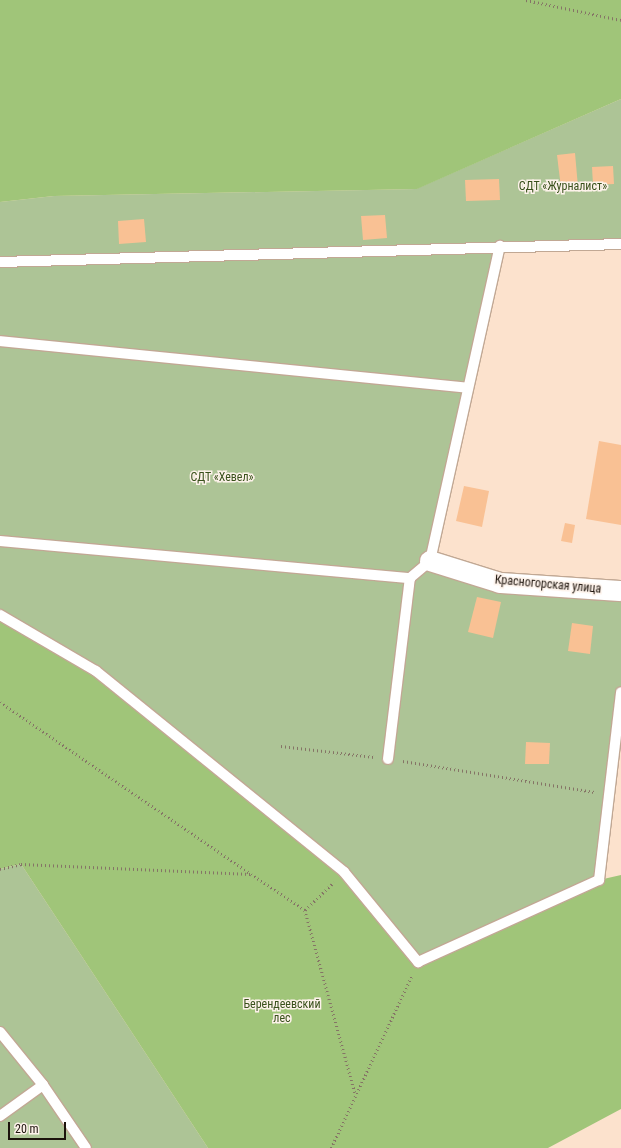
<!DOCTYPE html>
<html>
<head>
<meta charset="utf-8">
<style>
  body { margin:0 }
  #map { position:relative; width:621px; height:1148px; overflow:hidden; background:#fce2cd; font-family:"Roboto Condensed",sans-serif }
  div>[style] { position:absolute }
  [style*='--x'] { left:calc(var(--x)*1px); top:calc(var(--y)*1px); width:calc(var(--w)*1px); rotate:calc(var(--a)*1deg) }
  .green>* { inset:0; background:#adc496 }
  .forest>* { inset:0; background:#a0c579 }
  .building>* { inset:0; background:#f9c194 }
  .path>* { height:2.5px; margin-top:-1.25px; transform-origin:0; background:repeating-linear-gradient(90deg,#857466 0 1px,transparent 0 4px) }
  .roads { filter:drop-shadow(1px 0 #c1a894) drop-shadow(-1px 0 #c1a894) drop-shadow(0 1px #c1a894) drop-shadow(0 -1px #c1a894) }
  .lane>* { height:10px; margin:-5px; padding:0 5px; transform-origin:5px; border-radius:5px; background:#fff }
  .street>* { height:20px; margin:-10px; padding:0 10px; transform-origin:10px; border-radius:10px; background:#fff }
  span { translate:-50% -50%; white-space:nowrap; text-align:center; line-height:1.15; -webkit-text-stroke:3px #fdf2ea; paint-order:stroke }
  .park-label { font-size:12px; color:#38501a }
  .street-label { font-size:12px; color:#1c130c }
  .scale { position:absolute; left:8px; top:1122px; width:58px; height:18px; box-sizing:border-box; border:2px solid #1c130c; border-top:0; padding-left:5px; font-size:12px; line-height:14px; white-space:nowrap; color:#1c130c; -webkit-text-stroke:3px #fdf2ea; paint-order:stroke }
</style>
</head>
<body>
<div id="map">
  <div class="green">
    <div style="clip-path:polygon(621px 99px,621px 244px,500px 247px,430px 561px,500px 583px,621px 591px,621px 692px,599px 880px,418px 962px,0 615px,0 202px,54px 196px,416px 189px)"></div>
    <div style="clip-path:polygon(21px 864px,208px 1148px,0 1148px,0 869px)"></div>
  </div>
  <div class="forest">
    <div style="clip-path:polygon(0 0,621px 0,621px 99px,417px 189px,54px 196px,0 202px)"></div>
    <div style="clip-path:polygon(0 615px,96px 671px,344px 872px,418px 962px,599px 880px,621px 875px,621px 1109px,548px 1148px,208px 1148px,21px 864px,0 869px)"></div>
  </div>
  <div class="building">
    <div style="clip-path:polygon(575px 153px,578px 187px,561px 188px,557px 155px)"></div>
    <div style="clip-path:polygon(613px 166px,614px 184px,593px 185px,592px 167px)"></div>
    <div style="clip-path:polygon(499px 179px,500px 200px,466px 201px,465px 180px)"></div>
    <div style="clip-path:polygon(385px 215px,387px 238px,363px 240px,361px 216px)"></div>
    <div style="clip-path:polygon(144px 219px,146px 242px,119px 244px,118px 221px)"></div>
    <div style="clip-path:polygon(599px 441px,621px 445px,621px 525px,586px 519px)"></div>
    <div style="clip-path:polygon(464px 486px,489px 491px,482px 527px,456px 521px)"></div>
    <div style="clip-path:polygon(565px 523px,575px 525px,572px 543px,561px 541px)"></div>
    <div style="clip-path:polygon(477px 597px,501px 602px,493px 638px,468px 632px)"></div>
    <div style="clip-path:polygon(572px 623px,593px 626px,590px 654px,568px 651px)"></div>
    <div style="clip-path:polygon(526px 742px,550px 743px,549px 764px,525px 764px)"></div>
  </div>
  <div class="path">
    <div style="--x:526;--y:0;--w:97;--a:11.9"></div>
    <div style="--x:0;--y:702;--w:303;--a:34.4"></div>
    <div style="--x:281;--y:746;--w:94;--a:6.7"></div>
    <div style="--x:403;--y:761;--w:194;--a:9.2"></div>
    <div style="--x:0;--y:869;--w:22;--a:-13"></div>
    <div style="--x:21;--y:864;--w:230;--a:2.5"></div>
    <div style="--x:251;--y:874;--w:65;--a:33.7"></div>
    <div style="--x:305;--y:910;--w:40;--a:-44"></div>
    <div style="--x:305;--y:910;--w:190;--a:74.7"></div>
    <div style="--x:331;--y:1148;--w:191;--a:-64.9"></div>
  </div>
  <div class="roads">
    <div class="lane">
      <div style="--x:0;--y:262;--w:621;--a:-1.66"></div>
      <div style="--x:0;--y:341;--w:470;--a:5.7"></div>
      <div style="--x:0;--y:541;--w:412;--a:5.2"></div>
      <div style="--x:410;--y:578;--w:26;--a:-40"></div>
      <div style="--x:430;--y:561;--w:323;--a:-77.5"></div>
      <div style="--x:0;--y:615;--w:111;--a:30.3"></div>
      <div style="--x:96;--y:671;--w:319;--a:39"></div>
      <div style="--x:344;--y:872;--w:117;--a:50.6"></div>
      <div style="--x:418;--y:962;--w:199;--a:-24.4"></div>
      <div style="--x:599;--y:880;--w:189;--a:-83.3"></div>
      <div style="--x:388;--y:759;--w:182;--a:-83.1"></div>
      <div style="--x:0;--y:1032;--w:68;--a:50.9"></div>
      <div style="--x:43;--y:1085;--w:76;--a:55.7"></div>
      <div style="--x:0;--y:1116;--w:53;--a:-35.8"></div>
    </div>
    <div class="street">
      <div style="--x:430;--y:561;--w:73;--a:17.4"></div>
      <div style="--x:500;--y:583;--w:121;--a:3.8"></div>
    </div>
  </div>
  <div class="park-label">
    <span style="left:563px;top:187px">СДТ «Журналист»</span>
    <span style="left:222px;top:478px">СДТ «Хевел»</span>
    <span style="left:282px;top:1012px">Берендеевский<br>лес</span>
  </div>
  <div class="street-label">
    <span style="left:548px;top:585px;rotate:5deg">Красногорская улица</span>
  </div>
  <div class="scale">20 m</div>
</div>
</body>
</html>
